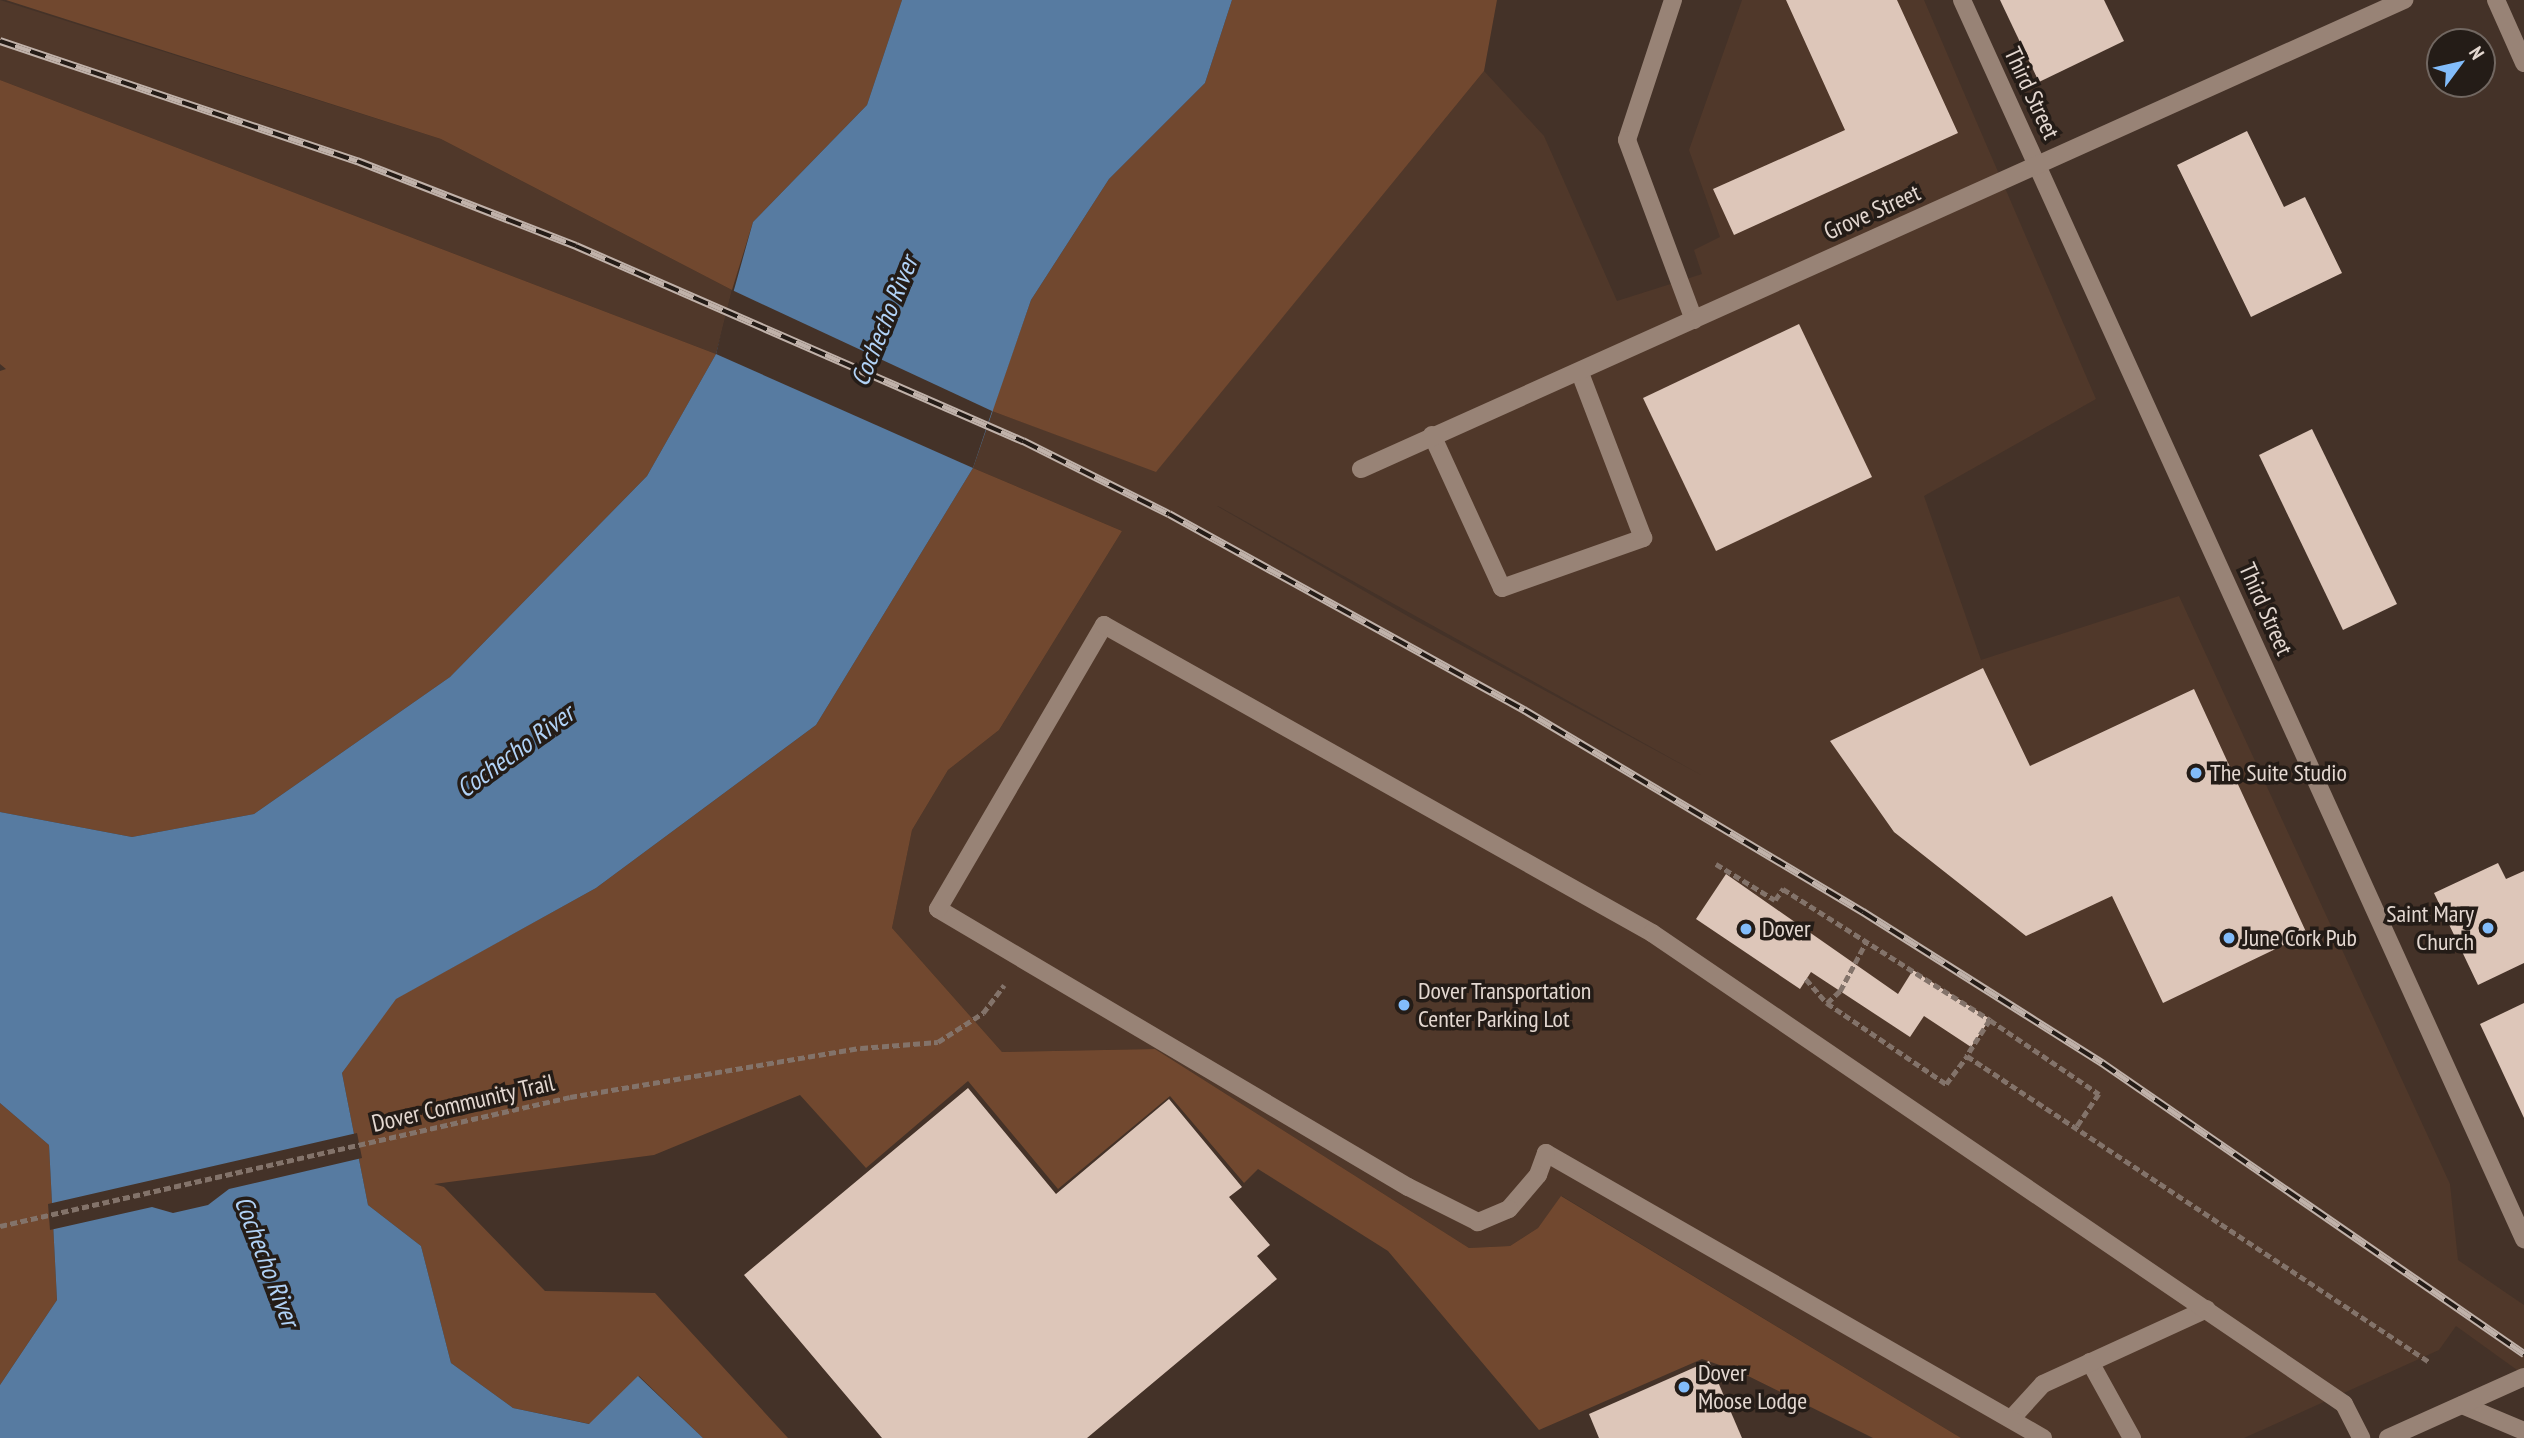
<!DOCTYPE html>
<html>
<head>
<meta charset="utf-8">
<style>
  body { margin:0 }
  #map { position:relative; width:2524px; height:1438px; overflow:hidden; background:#443228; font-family:"PT Sans Narrow",sans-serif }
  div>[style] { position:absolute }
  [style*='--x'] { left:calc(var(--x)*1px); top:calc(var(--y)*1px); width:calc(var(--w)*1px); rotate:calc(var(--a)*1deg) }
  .built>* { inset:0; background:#50382a }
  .green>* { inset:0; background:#71482f }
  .water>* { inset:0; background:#577ba1 }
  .pier>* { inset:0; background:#443228 }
  .building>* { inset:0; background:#ddc6b9 }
  .path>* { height:4.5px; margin-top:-2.25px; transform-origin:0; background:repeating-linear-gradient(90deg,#83736a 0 7px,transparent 0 10.5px) }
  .minor>* { height:18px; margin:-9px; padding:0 9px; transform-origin:9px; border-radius:9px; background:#988376 }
  .rail>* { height:8px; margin-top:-4px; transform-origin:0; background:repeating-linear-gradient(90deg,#241c17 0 16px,#c0b2aa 0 32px); box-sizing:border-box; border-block:2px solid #c0b2aa }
  .dots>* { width:19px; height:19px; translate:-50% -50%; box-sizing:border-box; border:4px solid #241c17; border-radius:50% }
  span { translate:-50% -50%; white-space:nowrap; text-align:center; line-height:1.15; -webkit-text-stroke:7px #241c17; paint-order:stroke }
  .street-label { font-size:24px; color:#e4d8d1 }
  .poi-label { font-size:24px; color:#e4d8d1 }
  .left { translate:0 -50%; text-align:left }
  .right { translate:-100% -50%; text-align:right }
  .water-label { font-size:26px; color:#b1d2f6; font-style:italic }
  .north { position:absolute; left:2426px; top:28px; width:70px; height:70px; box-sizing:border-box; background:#241c17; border:2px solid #716761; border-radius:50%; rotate:57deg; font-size:19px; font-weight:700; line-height:28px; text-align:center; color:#e4d8d1 }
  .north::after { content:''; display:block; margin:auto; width:24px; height:32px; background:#82bcfa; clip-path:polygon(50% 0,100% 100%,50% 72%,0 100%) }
</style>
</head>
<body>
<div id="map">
  <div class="built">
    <div style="clip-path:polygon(0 0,441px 139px,732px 290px,716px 354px,0 80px)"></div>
    <div style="clip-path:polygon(evenodd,1742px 0,1924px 0,2096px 399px,1924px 496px,1981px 660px,2179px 596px,2450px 1184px,2458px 1260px,2524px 1305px,2524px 1375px,2456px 1326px,2439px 1350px,2244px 1438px,1961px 1438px,1562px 1196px,1538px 1228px,1510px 1246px,1469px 1248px,1155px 1049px,1002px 1052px,892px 928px,912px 830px,948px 770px,999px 730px,1122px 531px,973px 468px,992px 411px,1156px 471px,1484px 71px,1544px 136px,1617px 301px,1702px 274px,1694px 250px,1720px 237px,1689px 150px,1742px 0,1217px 506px,1218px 506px,1703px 776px,1411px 618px,1217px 506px)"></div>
  </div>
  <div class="green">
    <div style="clip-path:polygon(6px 0,902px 0,867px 105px,753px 222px,732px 290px,441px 139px)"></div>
    <div style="clip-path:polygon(1232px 0,1497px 0,1484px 71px,1156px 472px,992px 411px,1031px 300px,1109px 179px,1205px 83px)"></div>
    <div style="clip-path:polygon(0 80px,716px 354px,647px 476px,450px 677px,254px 814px,132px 837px,0 812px,0 371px,6px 369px,0 364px)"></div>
    <div style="clip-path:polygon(973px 468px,1122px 531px,999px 730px,948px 770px,912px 830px,892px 928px,1002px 1052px,1155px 1049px,1469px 1248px,1510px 1246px,1538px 1228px,1561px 1196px,1961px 1438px,1873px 1438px,1740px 1372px,1702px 1359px,1539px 1430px,1388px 1251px,1258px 1169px,1244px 1183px,1170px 1096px,1058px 1189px,968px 1081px,866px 1168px,800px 1095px,654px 1155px,434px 1184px,444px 1187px,545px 1291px,655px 1293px,788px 1438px,703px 1438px,639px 1376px,590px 1424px,513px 1408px,451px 1363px,421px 1246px,368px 1205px,342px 1073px,395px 999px,596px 888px,816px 725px)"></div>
    <div style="clip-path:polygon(0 1103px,49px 1145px,57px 1300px,0 1385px)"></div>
  </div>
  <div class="water">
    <div style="clip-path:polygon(902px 0,1232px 0,1205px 83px,1109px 179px,1031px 300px,973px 468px,816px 725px,596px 888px,396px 999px,342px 1073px,368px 1205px,421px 1246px,451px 1363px,513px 1408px,589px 1424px,638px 1376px,703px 1438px,0 1438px,0 1385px,57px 1300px,49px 1145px,0 1103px,0 812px,132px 837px,254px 814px,450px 677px,647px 476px,716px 354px,753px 222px,867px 105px)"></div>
  </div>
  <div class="pier">
    <div style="clip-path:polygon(732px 290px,992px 411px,973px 468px,716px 354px)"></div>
    <div style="clip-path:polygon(357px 1133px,362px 1158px,229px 1189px,208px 1205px,173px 1213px,152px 1207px,50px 1230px,48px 1204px)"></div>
  </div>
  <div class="building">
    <div style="clip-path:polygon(1786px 0,1897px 0,1958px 133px,1734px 235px,1713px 189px,1845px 130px)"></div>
    <div style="clip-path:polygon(2000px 0,2104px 0,2124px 41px,2039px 82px)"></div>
    <div style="clip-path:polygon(2247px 131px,2284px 207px,2305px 197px,2342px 273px,2251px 317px,2177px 165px)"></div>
    <div style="clip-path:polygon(1799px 324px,1872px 477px,1716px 551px,1643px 398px)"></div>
    <div style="clip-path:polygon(2312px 429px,2397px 604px,2343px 630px,2259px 455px)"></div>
    <div style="clip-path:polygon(1983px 668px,2030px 766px,2194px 689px,2307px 934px,2163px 1003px,2112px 896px,2026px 936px,1894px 832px,1830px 741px)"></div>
    <div style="clip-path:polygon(2498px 863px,2506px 879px,2524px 871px,2524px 963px,2478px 985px,2434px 893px)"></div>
    <div style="clip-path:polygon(1726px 874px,1898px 994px,1913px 970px,1990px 1019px,1971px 1047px,1924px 1016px,1910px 1037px,1811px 972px,1800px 989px,1696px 919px)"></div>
    <div style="clip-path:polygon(2524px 1003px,2524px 1118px,2480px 1024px)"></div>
    <div style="clip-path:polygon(968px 1088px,1056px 1194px,1169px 1099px,1242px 1187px,1229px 1197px,1270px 1245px,1257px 1256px,1277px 1279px,1087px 1438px,882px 1438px,744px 1275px)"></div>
    <div style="clip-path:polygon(1709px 1361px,1742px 1438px,1599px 1438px,1589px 1414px)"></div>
  </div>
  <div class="path">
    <div style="--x:1716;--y:864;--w:69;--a:31.4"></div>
    <div style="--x:1775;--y:900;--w:14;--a:-54"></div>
    <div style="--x:1783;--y:889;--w:245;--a:32.3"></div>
    <div style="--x:1990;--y:1020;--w:43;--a:122.6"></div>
    <div style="--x:1967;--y:1056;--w:556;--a:33.49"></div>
    <div style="--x:1806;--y:979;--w:32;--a:49"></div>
    <div style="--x:1827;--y:1003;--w:144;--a:34.2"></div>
    <div style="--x:1946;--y:1084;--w:35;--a:-53"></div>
    <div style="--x:1827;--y:1003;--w:18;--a:-43"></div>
    <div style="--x:1840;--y:991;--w:55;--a:-62"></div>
    <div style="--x:1990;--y:1020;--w:132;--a:34.2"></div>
    <div style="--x:2099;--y:1094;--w:41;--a:124.1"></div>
    <div style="--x:0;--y:1226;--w:584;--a:-12.75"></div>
    <div style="--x:570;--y:1097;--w:295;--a:-9.6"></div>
    <div style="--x:861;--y:1048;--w:77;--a:-4.5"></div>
    <div style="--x:938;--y:1042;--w:54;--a:-32.8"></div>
    <div style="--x:983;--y:1013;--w:35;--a:-53"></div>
  </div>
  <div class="minor">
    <div style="--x:1673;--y:0;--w:147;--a:108.2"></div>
    <div style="--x:1627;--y:140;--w:192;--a:69.6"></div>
    <div style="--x:1962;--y:0;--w:1361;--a:65.6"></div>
    <div style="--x:2496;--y:0;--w:69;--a:66"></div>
    <div style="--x:1432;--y:435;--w:168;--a:65.4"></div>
    <div style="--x:1502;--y:588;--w:150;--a:-19.5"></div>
    <div style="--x:1643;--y:538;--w:177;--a:-110.9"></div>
    <div style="--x:1361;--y:469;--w:1144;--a:-24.21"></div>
    <div style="--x:2090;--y:1362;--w:87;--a:61.1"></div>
    <div style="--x:2462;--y:1405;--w:67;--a:22.8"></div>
    <div style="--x:2011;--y:1419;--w:47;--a:-47.6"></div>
    <div style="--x:2043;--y:1384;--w:180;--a:-24.6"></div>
    <div style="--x:2043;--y:1438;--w:573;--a:-150.17"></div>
    <div style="--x:1546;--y:1153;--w:23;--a:110"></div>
    <div style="--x:1538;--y:1175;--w:45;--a:130.5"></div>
    <div style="--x:1509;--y:1209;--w:34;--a:157"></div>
    <div style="--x:1478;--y:1222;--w:78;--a:-153.4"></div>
    <div style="--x:1408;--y:1187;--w:546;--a:-149.4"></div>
    <div style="--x:938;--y:909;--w:329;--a:-59.7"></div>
    <div style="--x:1104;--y:625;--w:629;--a:29.34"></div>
    <div style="--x:1652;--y:933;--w:837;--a:34.24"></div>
    <div style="--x:2344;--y:1404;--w:38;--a:63"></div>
    <div style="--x:2388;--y:1438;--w:149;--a:-24.2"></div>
  </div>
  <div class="rail">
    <div style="--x:0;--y:41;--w:377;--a:18.6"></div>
    <div style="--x:357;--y:161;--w:235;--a:21.2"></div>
    <div style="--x:576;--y:246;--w:488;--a:23.6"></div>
    <div style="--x:1023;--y:441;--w:163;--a:26.6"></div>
    <div style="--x:1169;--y:514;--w:406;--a:28.9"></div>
    <div style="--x:1524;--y:710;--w:395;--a:30.8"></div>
    <div style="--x:1863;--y:912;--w:283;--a:32.3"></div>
    <div style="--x:2102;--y:1063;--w:513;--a:34.59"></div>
  </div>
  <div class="dots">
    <div style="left:2196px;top:773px;background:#82bcfa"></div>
    <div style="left:2488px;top:928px;background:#82bcfa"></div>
    <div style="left:1746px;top:929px;background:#82bcfa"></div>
    <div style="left:2229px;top:938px;background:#82bcfa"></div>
    <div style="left:1404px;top:1005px;background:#82bcfa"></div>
    <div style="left:1684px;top:1387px;background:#82bcfa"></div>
  </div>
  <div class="street-label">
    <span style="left:2032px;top:93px;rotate:65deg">Third Street</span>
    <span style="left:1872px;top:212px;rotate:-24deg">Grove Street</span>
    <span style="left:2266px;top:609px;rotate:66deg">Third Street</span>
    <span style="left:463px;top:1103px;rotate:-13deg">Dover Community Trail</span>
  </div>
  <div class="poi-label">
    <span class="left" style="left:2210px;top:773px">The Suite Studio</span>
    <span class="right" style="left:2474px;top:928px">Saint Mary<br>Church</span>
    <span class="left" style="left:1762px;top:929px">Dover</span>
    <span class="left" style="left:2243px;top:938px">June Cork Pub</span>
    <span class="left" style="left:1418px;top:1005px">Dover Transportation<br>Center Parking Lot</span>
    <span class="left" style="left:1698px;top:1387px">Dover<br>Moose Lodge</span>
  </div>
  <div class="water-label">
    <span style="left:884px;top:321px;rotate:-68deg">Cochecho River</span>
    <span style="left:515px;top:751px;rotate:-36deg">Cochecho River</span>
    <span style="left:267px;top:1261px;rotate:69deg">Cochecho River</span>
  </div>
  <div class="north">N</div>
</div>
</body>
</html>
